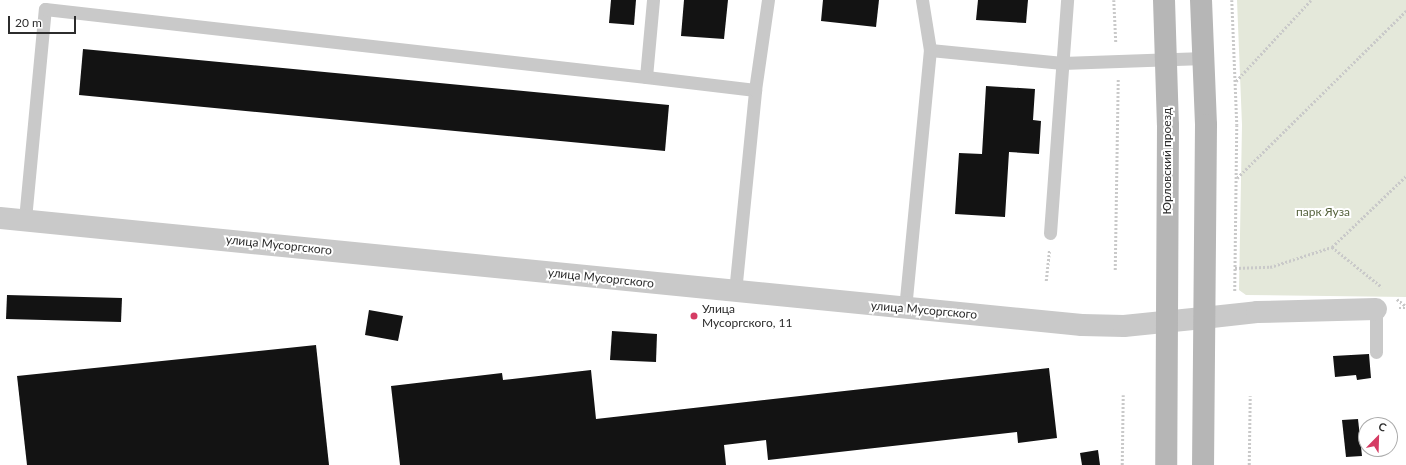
<!DOCTYPE html>
<html>
<head>
<meta charset="utf-8">
<style>
  body { margin:0 }
  #map { position:relative; width:1406px; height:465px; overflow:hidden; background:#fff; font-family:Lato,sans-serif }
  div>[style] { position:absolute }
  [style*='--x'] { left:calc(var(--x)*1px); top:calc(var(--y)*1px); width:calc(var(--w)*1px); rotate:calc(var(--a)*1deg) }
  .green>* { inset:0; background:#e4e8da }
  .building>* { inset:0; background:#131313 }
  .path>* { height:2.5px; margin-top:-1.25px; transform-origin:0; background:repeating-linear-gradient(90deg,#c9c9c9 0 2px,transparent 0 4px) }
  .service>* { height:13px; margin:-6.5px; padding:0 6.5px; transform-origin:6.5px; border-radius:6.5px; background:#c9c9c9 }
  .minor>* { height:22px; margin:-11px; padding:0 11px; transform-origin:11px; border-radius:11px; background:#c9c9c9 }
  .tertiary>* { height:22px; margin:-11px; padding:0 11px; transform-origin:11px; border-radius:11px; background:#c9c9c9 }
  .secondary>* { height:22px; margin:-11px; padding:0 11px; transform-origin:11px; border-radius:11px; background:#b6b6b6 }
  .dots>* { width:11px; height:11px; translate:-50% -50%; box-sizing:border-box; border:2px solid #fff; border-radius:50% }
  span { translate:-50% -50%; white-space:nowrap; text-align:center; line-height:1.15; -webkit-text-stroke:4px #fff; paint-order:stroke }
  .street-label { font-size:12px; color:#2c2c2c }
  .park-label { font-size:12px; color:#56633e }
  .poi-label { font-size:12px; color:#2c2c2c }
  .left { translate:0 -50%; text-align:left }
  .north { position:absolute; left:1358px; top:417px; width:40px; height:40px; box-sizing:border-box; background:#fff; border:1px solid #ababab; border-radius:50%; rotate:23deg; font-size:11px; font-weight:700; line-height:16px; text-align:center; color:#2c2c2c }
  .north::after { content:''; display:block; margin:auto; width:14px; height:18px; background:#d53c64; clip-path:polygon(50% 0,100% 100%,50% 72%,0 100%) }
  .scale { position:absolute; left:8px; top:16px; width:68px; height:18px; box-sizing:border-box; border:2px solid #2c2c2c; border-top:0; padding-left:5px; font-size:12px; line-height:14px; white-space:nowrap; color:#2c2c2c; -webkit-text-stroke:3px #fff; paint-order:stroke }
</style>
</head>
<body>
<div id="map">
  <div class="green">
    <div style="clip-path:polygon(1237px 0,1406px 0,1406px 297px,1246px 295px,1239px 290px,1242px 125px)"></div>
  </div>
  <div class="building">
    <div style="clip-path:polygon(611px 0,636px 0,634px 25px,609px 23px)"></div>
    <div style="clip-path:polygon(684px 0,728px 0,724px 39px,681px 36px)"></div>
    <div style="clip-path:polygon(823px 0,879px 0,876px 27px,821px 21px)"></div>
    <div style="clip-path:polygon(978px 0,1028px 0,1026px 23px,976px 20px)"></div>
    <div style="clip-path:polygon(83px 49px,669px 105px,665px 151px,79px 95px)"></div>
    <div style="clip-path:polygon(986px 86px,1035px 89px,1033px 120px,1041px 121px,1039px 154px,1009px 152px,1005px 217px,955px 214px,959px 153px,982px 154px)"></div>
    <div style="clip-path:polygon(7px 295px,122px 298px,121px 322px,6px 319px)"></div>
    <div style="clip-path:polygon(369px 310px,403px 316px,398px 341px,365px 335px)"></div>
    <div style="clip-path:polygon(612px 331px,657px 334px,656px 362px,610px 360px)"></div>
    <div style="clip-path:polygon(316px 345px,329px 465px,27px 465px,17px 376px)"></div>
    <div style="clip-path:polygon(1369px 354px,1371px 378px,1357px 380px,1356px 375px,1335px 377px,1333px 356px)"></div>
    <div style="clip-path:polygon(1049px 368px,1057px 438px,1018px 443px,1017px 432px,768px 460px,766px 440px,724px 445px,726px 465px,400px 465px,391px 386px,502px 373px,503px 380px,591px 370px,596px 419px)"></div>
    <div style="clip-path:polygon(1358px 419px,1362px 456px,1346px 457px,1342px 420px)"></div>
    <div style="clip-path:polygon(1098px 450px,1100px 465px,1082px 465px,1080px 453px)"></div>
  </div>
  <div class="path">
    <div style="--x:1114;--y:0;--w:43;--a:87.3"></div>
    <div style="--x:1232;--y:0;--w:125;--a:87.7"></div>
    <div style="--x:1237;--y:125;--w:166;--a:90.7"></div>
    <div style="--x:1236;--y:81;--w:110;--a:-47.2"></div>
    <div style="--x:1237;--y:178;--w:238;--a:-44.7"></div>
    <div style="--x:1332;--y:247;--w:64;--a:38.7"></div>
    <div style="--x:1235;--y:268;--w:35;--a:-2"></div>
    <div style="--x:1270;--y:267;--w:65;--a:-17.9"></div>
    <div style="--x:1332;--y:247;--w:103;--a:-43.8"></div>
    <div style="--x:1115;--y:270;--w:192;--a:-89.1"></div>
    <div style="--x:1046;--y:281;--w:31;--a:-84"></div>
    <div style="--x:1397;--y:299;--w:11;--a:38"></div>
    <div style="--x:1399;--y:308;--w:7;--a:0"></div>
    <div style="--x:1122;--y:465;--w:70;--a:-89.2"></div>
    <div style="--x:1249;--y:465;--w:69;--a:-89.2"></div>
  </div>
  <div class="service">
    <div style="--x:653;--y:0;--w:77;--a:95.2"></div>
    <div style="--x:646;--y:77;--w:110;--a:6.8"></div>
    <div style="--x:922;--y:0;--w:51;--a:80.9"></div>
    <div style="--x:930;--y:50;--w:133;--a:5.6"></div>
    <div style="--x:1062;--y:63;--w:142;--a:-2"></div>
    <div style="--x:25;--y:219;--w:211;--a:-84.6"></div>
    <div style="--x:45;--y:9;--w:605;--a:6.46"></div>
    <div style="--x:1050;--y:233;--w:234;--a:-85.8"></div>
    <div style="--x:735;--y:292;--w:203;--a:-84.3"></div>
    <div style="--x:755;--y:90;--w:91;--a:-81.8"></div>
    <div style="--x:905;--y:309;--w:260;--a:-84.5"></div>
    <div style="--x:1376;--y:352;--w:43;--a:-90"></div>
  </div>
  <div class="minor">
    <div style="--x:1203;--y:318;--w:54;--a:-6.3"></div>
    <div style="--x:1257;--y:312;--w:119;--a:-1.4"></div>
  </div>
  <div class="tertiary">
    <div style="--x:0;--y:218;--w:1087;--a:5.65"></div>
    <div style="--x:1082;--y:325;--w:42;--a:1.4"></div>
    <div style="--x:1124;--y:326;--w:79;--a:-5.8"></div>
  </div>
  <div class="secondary">
    <div style="--x:1164;--y:0;--w:125;--a:88.2"></div>
    <div style="--x:1168;--y:125;--w:340;--a:90.3"></div>
    <div style="--x:1201;--y:0;--w:125;--a:87.7"></div>
    <div style="--x:1206;--y:125;--w:340;--a:90.5"></div>
  </div>
  <div class="dots">
    <div style="left:694px;top:316px;background:#d53c64"></div>
  </div>
  <div class="street-label">
    <span style="left:1167px;top:161px;rotate:-90deg">Юрловский проезд</span>
    <span style="left:279px;top:245px;rotate:6deg">улица Мусоргского</span>
    <span style="left:601px;top:278px;rotate:6deg">улица Мусоргского</span>
    <span style="left:924px;top:310px;rotate:5deg">улица Мусоргского</span>
  </div>
  <div class="park-label">
    <span style="left:1323px;top:212px">парк Яуза</span>
  </div>
  <div class="poi-label">
    <span class="left" style="left:702px;top:316px">Улица<br>Мусоргского, 11</span>
  </div>
  <div class="north">С</div>
  <div class="scale">20 m</div>
</div>
</body>
</html>
